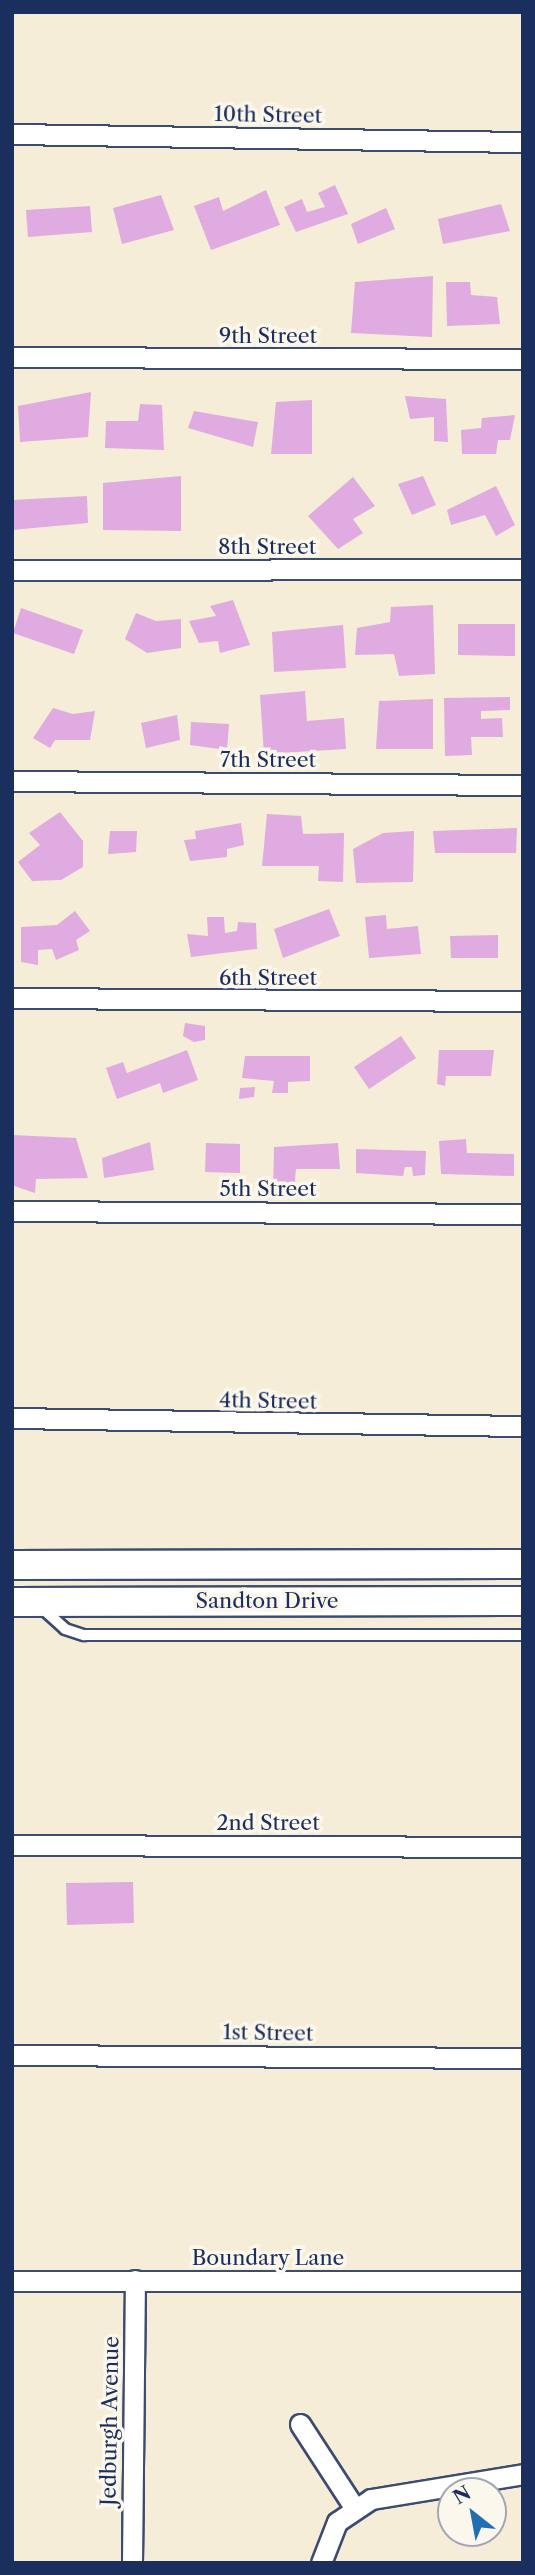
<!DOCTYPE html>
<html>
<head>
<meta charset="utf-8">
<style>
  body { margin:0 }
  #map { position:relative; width:535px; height:2575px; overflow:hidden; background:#f5edd7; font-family:"Libre Caslon Text",serif }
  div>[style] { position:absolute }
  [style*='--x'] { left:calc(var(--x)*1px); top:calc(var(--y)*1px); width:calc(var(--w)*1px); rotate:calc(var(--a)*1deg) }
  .building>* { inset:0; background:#e0abe1 }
  .roads { filter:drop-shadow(2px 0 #3c4c70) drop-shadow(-2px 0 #3c4c70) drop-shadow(0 2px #3c4c70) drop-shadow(0 -2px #3c4c70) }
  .service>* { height:10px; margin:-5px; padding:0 5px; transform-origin:5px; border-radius:5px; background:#fff }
  .minor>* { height:19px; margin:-9.5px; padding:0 9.5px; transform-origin:9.5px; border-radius:9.5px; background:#fff }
  .secondary>* { height:28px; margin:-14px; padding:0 14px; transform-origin:14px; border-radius:14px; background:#fff }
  span { translate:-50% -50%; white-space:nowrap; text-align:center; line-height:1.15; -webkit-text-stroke:7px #fbf7ec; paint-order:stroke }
  .street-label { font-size:21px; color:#1b2f5e }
  .frame { position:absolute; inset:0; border:14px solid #1b2f5e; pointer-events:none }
  .north { position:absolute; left:437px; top:2477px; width:70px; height:70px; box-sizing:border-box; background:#fbf7ec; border:2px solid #a1a7b3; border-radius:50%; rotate:329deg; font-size:19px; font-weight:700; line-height:28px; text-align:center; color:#1b2f5e }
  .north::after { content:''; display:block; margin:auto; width:24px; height:32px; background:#1f6fb2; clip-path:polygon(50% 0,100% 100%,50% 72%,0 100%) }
</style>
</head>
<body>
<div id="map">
  <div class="building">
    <div style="clip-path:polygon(335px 185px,348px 214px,296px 232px,284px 207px,302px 199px,307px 212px,325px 207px,318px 193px)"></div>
    <div style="clip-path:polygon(266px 190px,280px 225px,211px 250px,194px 206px,219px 197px,223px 211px)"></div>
    <div style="clip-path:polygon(161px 195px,174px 230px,122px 244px,113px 208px)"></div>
    <div style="clip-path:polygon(501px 204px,510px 231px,443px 244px,438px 219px)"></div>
    <div style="clip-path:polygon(90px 206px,92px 232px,28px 237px,26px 210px)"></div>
    <div style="clip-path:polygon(386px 208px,395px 229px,358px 244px,351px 224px)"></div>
    <div style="clip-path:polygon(433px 276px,432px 337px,351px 333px,355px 282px)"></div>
    <div style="clip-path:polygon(446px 282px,470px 282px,471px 295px,497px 297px,500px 324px,447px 326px)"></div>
    <div style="clip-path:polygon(91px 392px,88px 437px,20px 442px,18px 406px)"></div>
    <div style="clip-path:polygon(405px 396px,446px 399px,448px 442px,434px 441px,434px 417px,410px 419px)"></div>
    <div style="clip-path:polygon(312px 400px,312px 454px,271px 454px,276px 402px)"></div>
    <div style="clip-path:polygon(140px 404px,162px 405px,164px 450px,105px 448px,106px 421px,138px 421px)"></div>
    <div style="clip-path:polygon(194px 411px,258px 422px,253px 447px,188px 428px)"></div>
    <div style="clip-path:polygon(515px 415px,510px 440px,498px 440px,496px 454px,462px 454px,461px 430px,481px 428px,482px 418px)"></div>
    <div style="clip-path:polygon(181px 476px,181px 531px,103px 530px,103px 483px)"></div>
    <div style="clip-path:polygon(423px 476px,436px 505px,412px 515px,398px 484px)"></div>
    <div style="clip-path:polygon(353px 477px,375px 506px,353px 519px,363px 533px,338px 549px,308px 516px)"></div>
    <div style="clip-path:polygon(496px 486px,515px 525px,496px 536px,485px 515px,451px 525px,447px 510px)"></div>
    <div style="clip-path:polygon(87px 496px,88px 523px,12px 530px,12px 500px)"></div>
    <div style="clip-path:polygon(233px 600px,250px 645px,220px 653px,218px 641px,199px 643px,189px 621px,216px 616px,210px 606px)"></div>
    <div style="clip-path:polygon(433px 605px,435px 674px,399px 676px,394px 654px,355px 655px,357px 628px,390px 622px,391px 607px)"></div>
    <div style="clip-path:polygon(21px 608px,83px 630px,74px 654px,13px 633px)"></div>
    <div style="clip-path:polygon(136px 613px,156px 621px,181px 619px,181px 648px,147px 653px,125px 639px)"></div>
    <div style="clip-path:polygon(458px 624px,515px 624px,515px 656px,458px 655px)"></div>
    <div style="clip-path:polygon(343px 625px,346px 668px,274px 672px,272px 632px)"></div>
    <div style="clip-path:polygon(305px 691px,307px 721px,344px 718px,346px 749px,264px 754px,260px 695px)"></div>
    <div style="clip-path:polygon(510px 697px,510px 710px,481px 711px,481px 719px,502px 718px,503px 737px,471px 737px,472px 755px,445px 756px,444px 698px)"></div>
    <div style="clip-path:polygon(433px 699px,433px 749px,376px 749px,379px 701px)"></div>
    <div style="clip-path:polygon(53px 708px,73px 714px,95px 711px,90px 740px,55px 740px,50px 748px,33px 738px)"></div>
    <div style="clip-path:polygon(177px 715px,180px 740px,146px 748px,141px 723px)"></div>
    <div style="clip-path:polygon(191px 722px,229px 724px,227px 750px,190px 745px)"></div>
    <div style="clip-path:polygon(60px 812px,83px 841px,83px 867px,61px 880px,32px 881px,18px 862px,40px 845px,29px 833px)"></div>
    <div style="clip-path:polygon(267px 814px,301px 816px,303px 834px,344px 833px,343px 882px,318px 881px,319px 866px,262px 866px)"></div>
    <div style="clip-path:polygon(241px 823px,244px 845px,227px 849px,227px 857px,190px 861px,184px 840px,196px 839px,195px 831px)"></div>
    <div style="clip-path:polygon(517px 828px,516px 853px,435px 853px,433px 831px)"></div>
    <div style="clip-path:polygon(110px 831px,137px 831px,136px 852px,108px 854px)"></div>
    <div style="clip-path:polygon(414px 831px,413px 882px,356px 883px,353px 849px,383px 833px)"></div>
    <div style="clip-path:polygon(329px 909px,340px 936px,283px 958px,274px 929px)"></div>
    <div style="clip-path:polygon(75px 911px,90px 931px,76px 940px,79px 950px,56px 960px,52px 949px,38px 950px,38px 965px,21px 962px,21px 927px,57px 925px)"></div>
    <div style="clip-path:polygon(386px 915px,387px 929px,418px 926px,421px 954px,369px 958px,365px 917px)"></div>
    <div style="clip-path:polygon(207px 917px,224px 917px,225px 933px,237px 931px,238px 922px,256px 923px,257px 949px,191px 957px,187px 934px,208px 936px)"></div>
    <div style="clip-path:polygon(498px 935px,498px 958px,451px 958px,450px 936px)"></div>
    <div style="clip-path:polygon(185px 1023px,205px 1026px,205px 1040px,194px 1042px,183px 1036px)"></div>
    <div style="clip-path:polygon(401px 1036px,416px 1058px,369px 1089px,354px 1067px)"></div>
    <div style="clip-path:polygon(187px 1050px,198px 1080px,163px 1093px,160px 1083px,117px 1099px,106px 1068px,123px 1062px,127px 1073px)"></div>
    <div style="clip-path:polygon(439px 1050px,494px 1050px,491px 1076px,446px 1076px,445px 1086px,437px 1084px)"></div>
    <div style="clip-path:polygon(245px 1056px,310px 1056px,310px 1081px,288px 1082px,288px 1093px,272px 1093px,274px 1081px,242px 1078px)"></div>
    <div style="clip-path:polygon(255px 1087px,254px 1097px,239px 1099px,240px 1088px)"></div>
    <div style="clip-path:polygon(12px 1135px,76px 1138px,88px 1178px,36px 1179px,35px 1193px,14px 1186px)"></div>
    <div style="clip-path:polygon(466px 1139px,467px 1153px,514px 1154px,514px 1176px,441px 1174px,439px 1141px)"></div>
    <div style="clip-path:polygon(150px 1142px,154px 1170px,104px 1178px,102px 1158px)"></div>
    <div style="clip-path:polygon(206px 1143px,240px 1144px,240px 1173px,205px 1172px)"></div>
    <div style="clip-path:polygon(338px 1143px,340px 1169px,296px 1169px,294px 1191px,273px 1189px,274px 1147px)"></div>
    <div style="clip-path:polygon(356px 1149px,426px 1151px,425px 1175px,413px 1176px,412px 1167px,405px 1167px,403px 1176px,356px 1173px)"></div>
    <div style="clip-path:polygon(133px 1882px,134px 1923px,67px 1925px,66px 1883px)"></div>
  </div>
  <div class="roads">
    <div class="service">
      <div style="--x:42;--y:1608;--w:31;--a:42"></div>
      <div style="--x:65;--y:1629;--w:20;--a:18"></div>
      <div style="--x:84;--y:1635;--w:439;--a:0"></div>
    </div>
    <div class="minor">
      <div style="--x:12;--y:134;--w:511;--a:0.9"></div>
      <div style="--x:12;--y:357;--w:511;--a:0.22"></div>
      <div style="--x:12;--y:570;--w:511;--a:-0.11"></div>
      <div style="--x:12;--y:781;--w:511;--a:0.45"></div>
      <div style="--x:12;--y:998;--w:511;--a:0.34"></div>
      <div style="--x:12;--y:1211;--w:511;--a:0.34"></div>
      <div style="--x:12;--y:1418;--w:511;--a:0.9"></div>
      <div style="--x:12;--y:1845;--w:511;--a:0.22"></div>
      <div style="--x:12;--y:2055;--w:511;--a:0.34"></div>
      <div style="--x:12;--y:2281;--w:511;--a:0"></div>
      <div style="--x:300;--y:2424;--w:99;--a:57"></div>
      <div style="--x:132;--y:2563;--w:283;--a:-89.4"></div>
      <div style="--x:321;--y:2563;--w:44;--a:-68.7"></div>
      <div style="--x:337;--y:2522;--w:41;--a:-34.1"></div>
      <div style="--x:371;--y:2499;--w:154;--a:-9.3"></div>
    </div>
    <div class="secondary">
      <div style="--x:12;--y:1565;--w:511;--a:-0.11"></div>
      <div style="--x:12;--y:1602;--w:511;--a:-0.11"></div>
    </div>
  </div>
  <div class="street-label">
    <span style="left:268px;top:115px;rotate:1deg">10th Street</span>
    <span style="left:268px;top:336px">9th Street</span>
    <span style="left:267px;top:547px">8th Street</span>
    <span style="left:268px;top:760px">7th Street</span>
    <span style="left:268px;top:978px">6th Street</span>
    <span style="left:268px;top:1189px">5th Street</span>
    <span style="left:268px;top:1401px;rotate:1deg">4th Street</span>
    <span style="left:267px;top:1601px">Sandton Drive</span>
    <span style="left:268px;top:1823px">2nd Street</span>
    <span style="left:268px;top:2033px;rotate:1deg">1st Street</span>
    <span style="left:268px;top:2258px">Boundary Lane</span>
    <span style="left:110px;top:2421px;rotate:-89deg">Jedburgh Avenue</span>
  </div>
  <div class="frame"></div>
  <div class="north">N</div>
</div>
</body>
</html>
